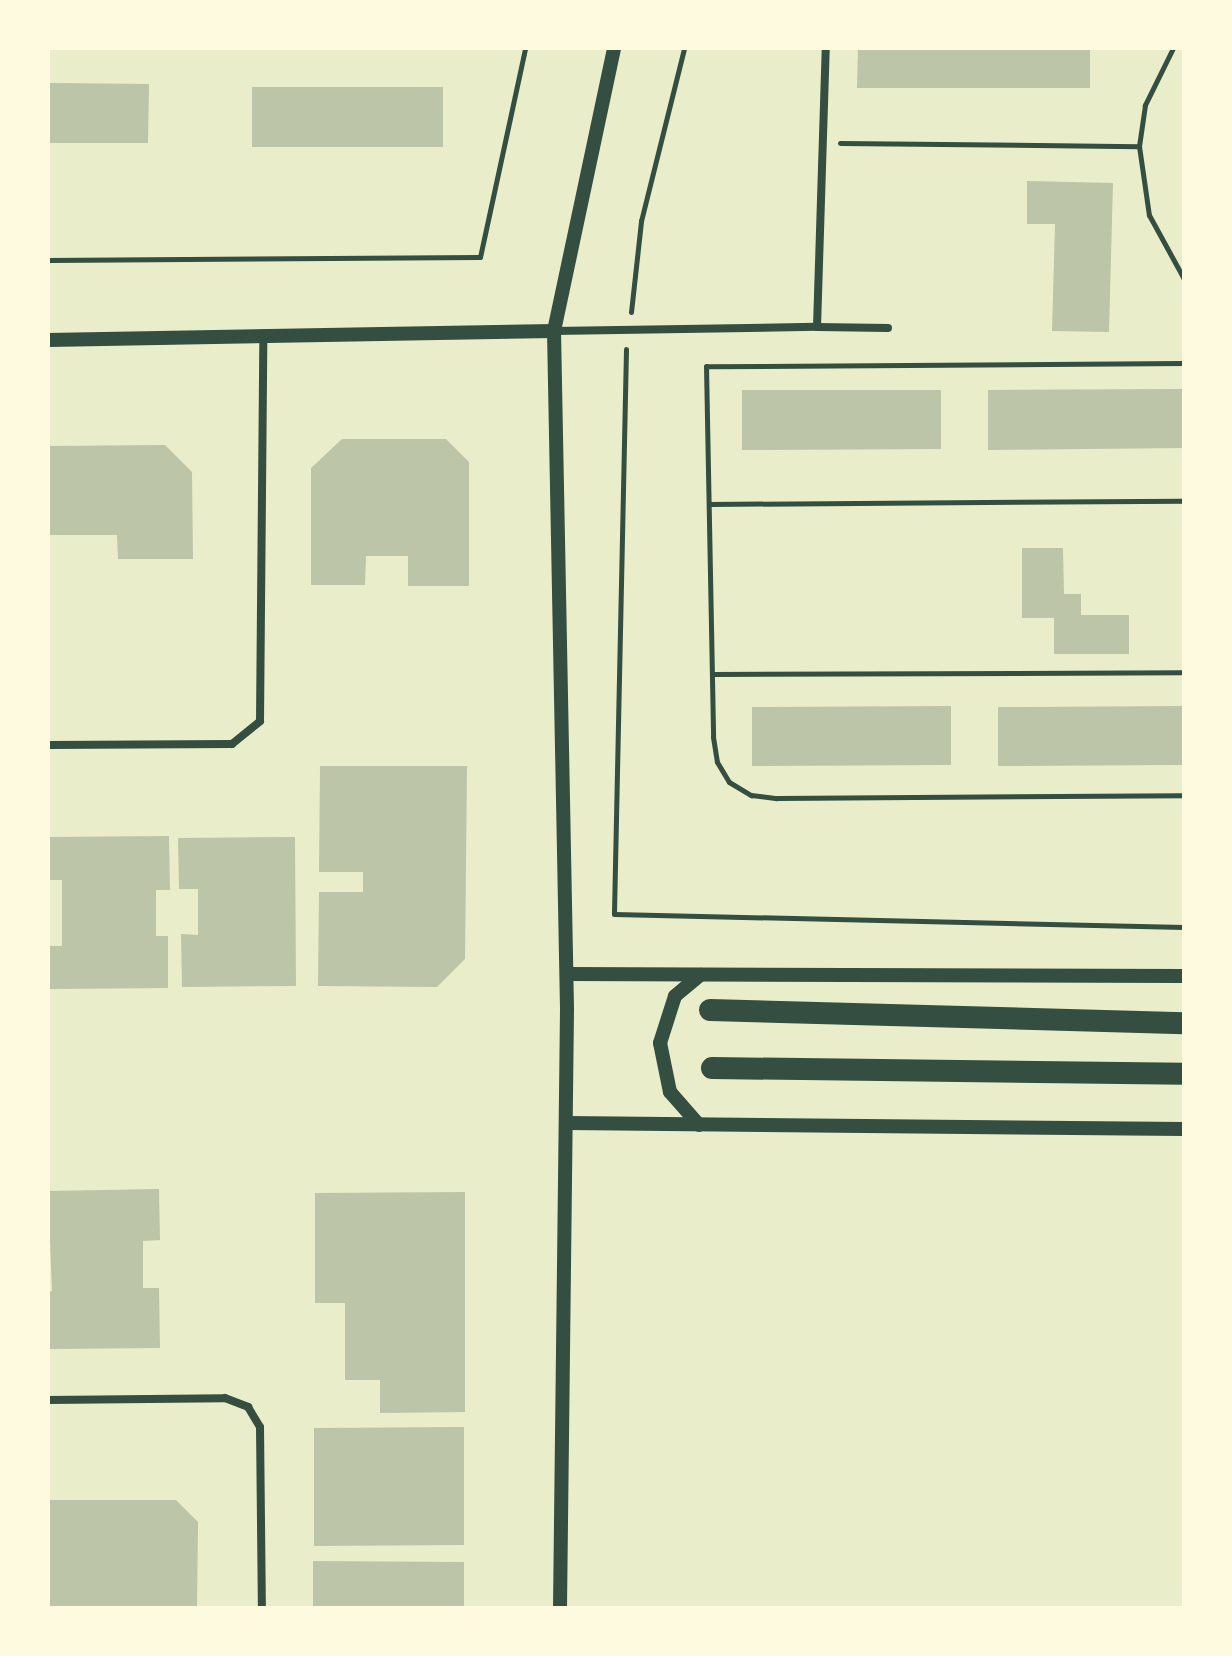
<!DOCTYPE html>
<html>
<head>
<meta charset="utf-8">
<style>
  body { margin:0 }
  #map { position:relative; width:1232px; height:1656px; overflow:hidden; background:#e9edc9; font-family:"IBM Plex Sans",sans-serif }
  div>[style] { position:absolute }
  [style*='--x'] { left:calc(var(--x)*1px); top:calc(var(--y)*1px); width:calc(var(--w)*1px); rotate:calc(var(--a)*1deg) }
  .building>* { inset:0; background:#bcc5a7 }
  .path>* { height:5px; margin:-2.5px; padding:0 2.5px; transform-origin:2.5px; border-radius:2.5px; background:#344e41 }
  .minor>* { height:8px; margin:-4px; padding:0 4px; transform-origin:4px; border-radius:4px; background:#344e41 }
  .tertiary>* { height:14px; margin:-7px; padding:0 7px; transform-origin:7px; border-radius:7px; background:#344e41 }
  .trunk>* { height:22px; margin:-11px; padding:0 11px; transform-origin:11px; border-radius:11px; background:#344e41 }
  span { translate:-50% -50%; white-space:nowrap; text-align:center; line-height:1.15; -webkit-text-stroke:6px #fefae0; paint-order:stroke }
  .frame { position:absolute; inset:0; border:50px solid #fefae0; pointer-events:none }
</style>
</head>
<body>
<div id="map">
  <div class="building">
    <div style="clip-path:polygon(858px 48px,1090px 48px,1090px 88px,857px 88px)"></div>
    <div style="clip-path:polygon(48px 83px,149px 84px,148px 143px,48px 143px)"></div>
    <div style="clip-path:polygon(252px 87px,443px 87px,443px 147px,252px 147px)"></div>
    <div style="clip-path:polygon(1027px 181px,1113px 183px,1109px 332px,1052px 331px,1055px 224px,1027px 224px)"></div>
    <div style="clip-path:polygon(1184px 389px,1184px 448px,988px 450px,988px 390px)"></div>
    <div style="clip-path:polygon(742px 390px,941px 390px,941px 449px,742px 450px)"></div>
    <div style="clip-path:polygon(342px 439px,446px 439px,469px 462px,469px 586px,408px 586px,408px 556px,366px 556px,365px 585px,311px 585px,311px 468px)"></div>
    <div style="clip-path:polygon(165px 445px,192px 472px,193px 559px,118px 559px,117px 535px,48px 535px,48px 446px)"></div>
    <div style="clip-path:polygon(1022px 548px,1063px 548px,1064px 594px,1081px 594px,1081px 615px,1129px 615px,1129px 654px,1054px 654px,1054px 618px,1022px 618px)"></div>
    <div style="clip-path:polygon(951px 706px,951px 765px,752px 766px,752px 707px)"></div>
    <div style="clip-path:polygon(1184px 706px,1184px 765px,998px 766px,998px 707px)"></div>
    <div style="clip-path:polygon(320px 766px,467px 766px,465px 959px,437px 987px,318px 986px,319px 892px,363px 892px,363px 872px,319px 872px)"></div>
    <div style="clip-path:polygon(169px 836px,170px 890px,156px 890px,156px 936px,168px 936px,168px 988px,49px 989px,49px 946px,62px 946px,62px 880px,48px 880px,48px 837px)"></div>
    <div style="clip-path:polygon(295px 837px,296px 986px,182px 987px,181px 934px,198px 935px,198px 889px,179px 889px,178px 838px)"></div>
    <div style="clip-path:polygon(159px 1189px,160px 1240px,143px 1241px,143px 1288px,159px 1288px,160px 1348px,48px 1349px,48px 1292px,52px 1291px,48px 1191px)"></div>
    <div style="clip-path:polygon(465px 1192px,465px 1412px,380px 1413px,380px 1380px,345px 1380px,345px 1303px,315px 1303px,315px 1193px)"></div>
    <div style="clip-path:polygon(464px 1427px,464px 1545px,314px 1546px,314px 1428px)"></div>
    <div style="clip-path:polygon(48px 1500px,176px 1500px,198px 1522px,197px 1608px,48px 1608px)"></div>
    <div style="clip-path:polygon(313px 1561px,464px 1562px,464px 1608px,313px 1608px)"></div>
  </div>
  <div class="path">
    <div style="--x:1173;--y:48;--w:64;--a:116.2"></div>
    <div style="--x:1145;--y:105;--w:41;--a:98.3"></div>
    <div style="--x:1139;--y:146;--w:70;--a:81.8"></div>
    <div style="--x:1149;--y:215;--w:73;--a:61.3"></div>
    <div style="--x:840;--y:143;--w:299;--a:0.6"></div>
    <div style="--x:48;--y:260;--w:432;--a:-0.4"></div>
    <div style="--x:480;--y:257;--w:214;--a:-77.8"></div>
    <div style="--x:631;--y:312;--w:92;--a:-83.7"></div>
    <div style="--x:641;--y:221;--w:178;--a:-76"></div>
    <div style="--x:626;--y:349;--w:565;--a:91.22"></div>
    <div style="--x:614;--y:914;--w:570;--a:1.31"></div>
    <div style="--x:1184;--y:363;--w:478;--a:179.6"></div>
    <div style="--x:706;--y:366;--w:371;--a:88.9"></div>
    <div style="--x:713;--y:737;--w:25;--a:81"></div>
    <div style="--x:717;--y:762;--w:23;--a:59"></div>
    <div style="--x:729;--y:782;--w:26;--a:31"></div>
    <div style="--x:751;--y:795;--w:26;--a:7"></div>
    <div style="--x:777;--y:798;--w:407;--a:-0.4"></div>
    <div style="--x:709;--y:504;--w:475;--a:-0.4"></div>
    <div style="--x:712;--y:674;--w:472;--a:-0.2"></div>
  </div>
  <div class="minor">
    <div style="--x:817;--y:327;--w:71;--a:0.8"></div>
    <div style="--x:554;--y:331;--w:263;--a:-0.9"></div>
    <div style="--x:817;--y:327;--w:279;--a:-88.2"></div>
    <div style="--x:48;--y:745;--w:184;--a:-0.3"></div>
    <div style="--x:232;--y:744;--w:36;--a:-39"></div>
    <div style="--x:260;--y:721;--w:381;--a:-89.5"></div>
    <div style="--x:48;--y:1400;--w:177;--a:-0.6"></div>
    <div style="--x:225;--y:1398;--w:25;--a:21"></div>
    <div style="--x:248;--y:1407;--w:23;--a:59"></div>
    <div style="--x:260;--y:1427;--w:181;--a:89.4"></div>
  </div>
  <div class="tertiary">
    <div style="--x:48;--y:340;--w:506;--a:-1.02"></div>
    <div style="--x:567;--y:974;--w:617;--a:0.19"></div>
    <div style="--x:567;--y:1123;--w:617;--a:0.56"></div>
    <div style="--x:699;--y:1125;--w:44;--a:-131.3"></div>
    <div style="--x:670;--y:1092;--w:50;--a:-101.5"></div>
    <div style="--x:660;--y:1043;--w:49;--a:-72.3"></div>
    <div style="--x:675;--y:996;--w:33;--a:-40"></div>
    <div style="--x:560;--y:1608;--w:600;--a:-89.33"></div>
    <div style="--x:567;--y:1008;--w:677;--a:-91.1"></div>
    <div style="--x:554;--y:331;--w:289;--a:-78"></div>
  </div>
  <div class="trunk">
    <div style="--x:710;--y:1010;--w:474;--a:1.6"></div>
    <div style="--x:712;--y:1068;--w:472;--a:0.7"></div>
  </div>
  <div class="frame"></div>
</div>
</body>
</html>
